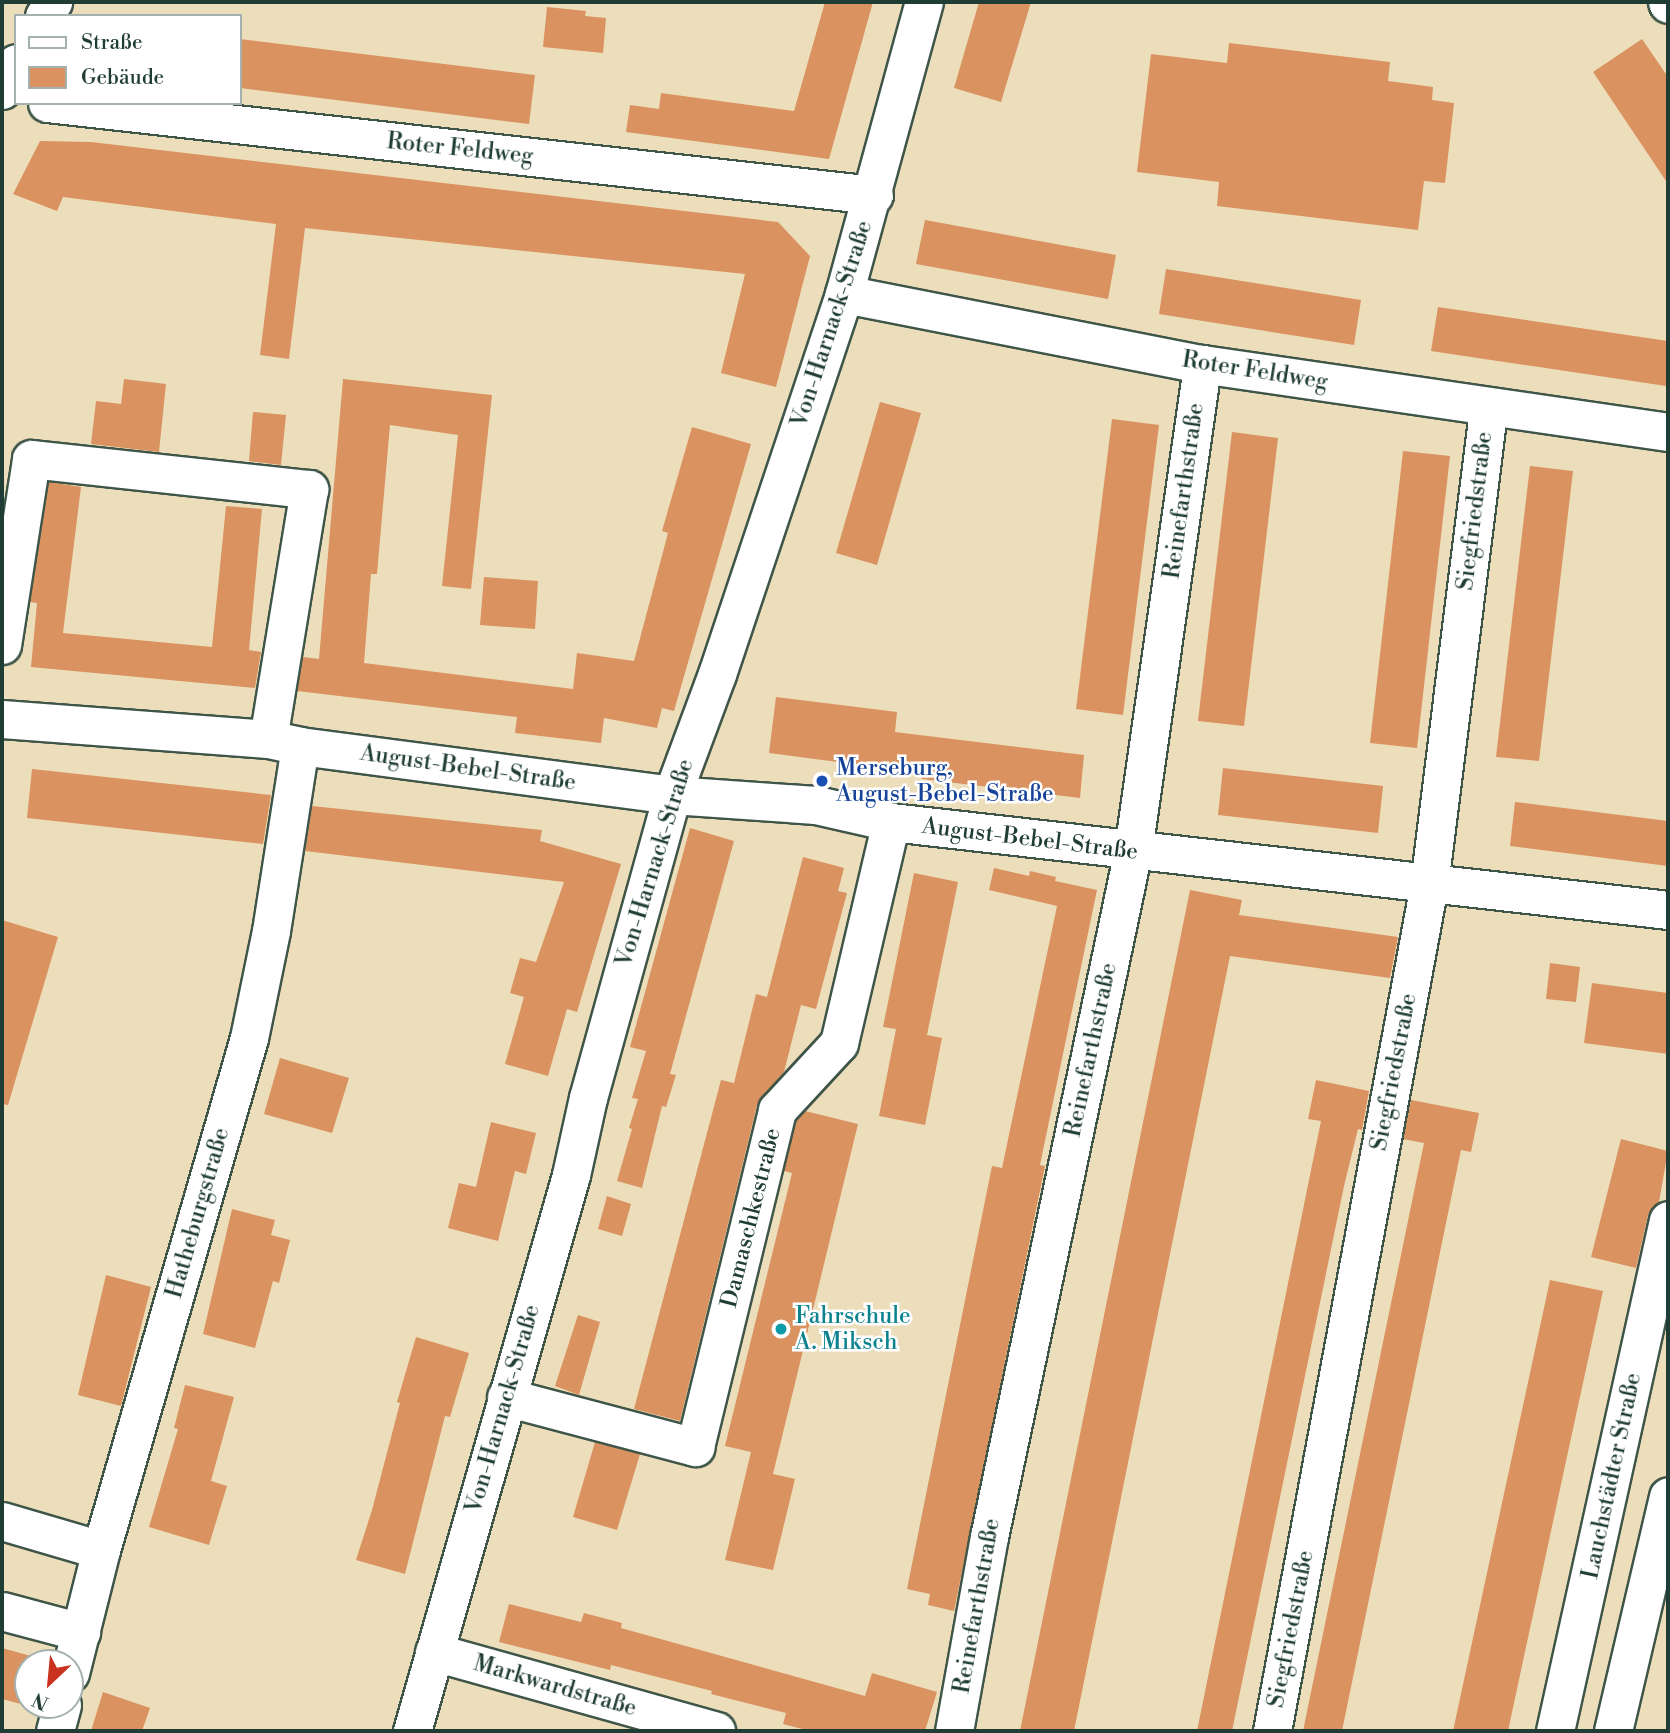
<!DOCTYPE html>
<html>
<head>
<meta charset="utf-8">
<style>
  body { margin:0 }
  #map { position:relative; width:1670px; height:1733px; overflow:hidden; background:#eddebb; font-family:"Libre Bodoni",serif }
  div>[style] { position:absolute }
  [style*='--x'] { left:calc(var(--x)*1px); top:calc(var(--y)*1px); width:calc(var(--w)*1px); rotate:calc(var(--a)*1deg) }
  .building>* { inset:0; background:#d99260 }
  .roads { filter:drop-shadow(2px 0 #3e5548) drop-shadow(-2px 0 #3e5548) drop-shadow(0 2px #3e5548) drop-shadow(0 -2px #3e5548) }
  .street>* { height:37px; margin:-18.5px; padding:0 18.5px; transform-origin:18.5px; border-radius:18.5px; background:#fff }
  .dots>* { width:19px; height:19px; translate:-50% -50%; box-sizing:border-box; border:4px solid #fff; border-radius:50% }
  span { translate:-50% -50%; white-space:nowrap; text-align:center; line-height:1.15; -webkit-text-stroke:5px #fff; paint-order:stroke }
  .street-label { font-size:23px; color:#1f3d34 }
  .transit-label { font-size:23px; color:#164399 }
  .left { translate:0 -50%; text-align:left }
  .culture-label { font-size:23px; color:#0d838f }
  .frame { position:absolute; inset:0; border:4px solid #1f3d34; pointer-events:none }
  .legend { position:absolute; left:14px; top:14px; width:228px; height:91px; box-sizing:border-box; background:#fff; border:2px solid #a5b1ae; margin:0; padding:9px 12px; list-style:none; font-size:21px; color:#1f3d34 }
  .legend li { display:flex; align-items:center; gap:14px; height:35px }
  .legend b { width:35px; border:2px solid #a5b1ae }
  .north { position:absolute; left:14px; top:1649px; width:70px; height:70px; box-sizing:border-box; background:#fff; border:2px solid #a5b1ae; border-radius:50%; rotate:206deg; font-size:19px; font-weight:700; line-height:28px; text-align:center; color:#1f3d34 }
  .north::after { content:''; display:block; margin:auto; width:24px; height:32px; background:#c8321e; clip-path:polygon(50% 0,100% 100%,50% 72%,0 100%) }
</style>
</head>
<body>
<div id="map">
  <div class="building">
    <div style="clip-path:polygon(825px 2px,873px 2px,829px 159px,626px 132px,630px 105px,659px 109px,661px 93px,794px 111px)"></div>
    <div style="clip-path:polygon(979px 2px,1031px 2px,1001px 102px,954px 88px)"></div>
    <div style="clip-path:polygon(547px 7px,586px 11px,585px 16px,606px 18px,603px 53px,543px 47px)"></div>
    <div style="clip-path:polygon(240px 39px,535px 75px,529px 124px,240px 88px)"></div>
    <div style="clip-path:polygon(1642px 39px,1668px 77px,1668px 184px,1593px 72px)"></div>
    <div style="clip-path:polygon(1229px 43px,1390px 62px,1388px 81px,1433px 87px,1432px 100px,1454px 103px,1445px 183px,1424px 181px,1418px 230px,1217px 206px,1219px 182px,1137px 172px,1151px 54px,1227px 63px)"></div>
    <div style="clip-path:polygon(40px 141px,91px 142px,778px 222px,810px 256px,776px 387px,721px 373px,745px 274px,305px 228px,289px 359px,260px 355px,276px 224px,63px 197px,57px 211px,13px 194px)"></div>
    <div style="clip-path:polygon(925px 220px,1116px 255px,1108px 299px,916px 264px)"></div>
    <div style="clip-path:polygon(1166px 269px,1361px 300px,1354px 345px,1159px 314px)"></div>
    <div style="clip-path:polygon(1438px 307px,1668px 341px,1666px 386px,1431px 351px)"></div>
    <div style="clip-path:polygon(124px 379px,166px 384px,159px 452px,91px 444px,96px 401px,121px 404px)"></div>
    <div style="clip-path:polygon(343px 379px,492px 395px,471px 589px,442px 586px,458px 435px,390px 425px,377px 574px,371px 574px,364px 663px,573px 689px,577px 653px,634px 661px,668px 533px,662px 531px,692px 427px,751px 444px,674px 711px,662px 708px,657px 728px,604px 718px,601px 743px,515px 733px,517px 717px,297px 691px,303px 657px,319px 659px)"></div>
    <div style="clip-path:polygon(880px 402px,921px 413px,877px 565px,836px 553px)"></div>
    <div style="clip-path:polygon(253px 412px,286px 415px,281px 465px,249px 461px)"></div>
    <div style="clip-path:polygon(1112px 419px,1159px 425px,1123px 715px,1076px 709px)"></div>
    <div style="clip-path:polygon(1232px 432px,1278px 438px,1244px 726px,1198px 721px)"></div>
    <div style="clip-path:polygon(1403px 451px,1450px 456px,1417px 748px,1370px 743px)"></div>
    <div style="clip-path:polygon(1530px 466px,1573px 471px,1539px 761px,1496px 757px)"></div>
    <div style="clip-path:polygon(49px 482px,81px 487px,63px 633px,212px 647px,226px 506px,262px 509px,249px 650px,261px 652px,255px 688px,31px 667px,37px 603px,30px 602px)"></div>
    <div style="clip-path:polygon(484px 577px,538px 581px,535px 629px,480px 625px)"></div>
    <div style="clip-path:polygon(776px 697px,897px 712px,895px 732px,1084px 755px,1080px 798px,922px 779px,922px 773px,769px 753px)"></div>
    <div style="clip-path:polygon(1223px 768px,1383px 786px,1378px 833px,1218px 815px)"></div>
    <div style="clip-path:polygon(32px 769px,271px 795px,263px 844px,27px 818px)"></div>
    <div style="clip-path:polygon(1515px 802px,1668px 821px,1668px 866px,1510px 846px)"></div>
    <div style="clip-path:polygon(312px 806px,542px 830px,540px 841px,621px 864px,577px 1012px,567px 1009px,548px 1076px,505px 1064px,524px 997px,510px 993px,520px 958px,536px 962px,564px 882px,305px 851px)"></div>
    <div style="clip-path:polygon(690px 828px,734px 841px,670px 1074px,676px 1075px,666px 1107px,662px 1106px,642px 1188px,617px 1181px,632px 1129px,629px 1128px,638px 1099px,632px 1098px,646px 1051px,630px 1047px)"></div>
    <div style="clip-path:polygon(803px 857px,844px 868px,838px 891px,847px 893px,816px 1009px,801px 1005px,784px 1072px,757px 1105px,680px 1421px,634px 1409px,721px 1080px,734px 1083px,756px 994px,767px 997px)"></div>
    <div style="clip-path:polygon(994px 868px,1029px 876px,1030px 871px,1056px 877px,1055px 881px,1097px 890px,1040px 1165px,1045px 1166px,954px 1611px,928px 1605px,930px 1594px,907px 1589px,992px 1166px,1002px 1168px,1057px 906px,989px 890px)"></div>
    <div style="clip-path:polygon(914px 873px,958px 882px,927px 1035px,942px 1038px,925px 1125px,879px 1116px,896px 1029px,883px 1027px)"></div>
    <div style="clip-path:polygon(1190px 890px,1242px 900px,1239px 915px,1398px 937px,1390px 978px,1230px 956px,1074px 1731px,1020px 1731px)"></div>
    <div style="clip-path:polygon(2px 920px,58px 937px,8px 1105px,2px 1104px)"></div>
    <div style="clip-path:polygon(1550px 963px,1580px 967px,1576px 1002px,1546px 999px)"></div>
    <div style="clip-path:polygon(1592px 983px,1668px 993px,1668px 1054px,1584px 1043px)"></div>
    <div style="clip-path:polygon(280px 1058px,349px 1078px,332px 1133px,264px 1114px)"></div>
    <div style="clip-path:polygon(1316px 1080px,1369px 1091px,1362px 1130px,1358px 1129px,1344px 1186px,1232px 1731px,1197px 1731px,1321px 1121px,1308px 1119px)"></div>
    <div style="clip-path:polygon(1411px 1100px,1479px 1113px,1471px 1152px,1461px 1150px,1342px 1731px,1303px 1731px,1424px 1143px,1403px 1139px)"></div>
    <div style="clip-path:polygon(805px 1111px,858px 1124px,773px 1474px,795px 1479px,773px 1570px,725px 1560px,751px 1452px,725px 1446px,792px 1173px,784px 1171px,796px 1120px)"></div>
    <div style="clip-path:polygon(491px 1122px,536px 1133px,526px 1174px,515px 1171px,498px 1241px,448px 1228px,459px 1183px,476px 1187px)"></div>
    <div style="clip-path:polygon(1621px 1139px,1668px 1151px,1659px 1202px,1648px 1215px,1636px 1268px,1591px 1257px)"></div>
    <div style="clip-path:polygon(607px 1196px,631px 1204px,622px 1236px,598px 1229px)"></div>
    <div style="clip-path:polygon(232px 1209px,275px 1220px,271px 1235px,290px 1240px,279px 1283px,273px 1281px,255px 1348px,203px 1334px)"></div>
    <div style="clip-path:polygon(106px 1275px,151px 1287px,121px 1406px,78px 1395px)"></div>
    <div style="clip-path:polygon(1550px 1280px,1603px 1291px,1568px 1452px,1508px 1731px,1453px 1731px)"></div>
    <div style="clip-path:polygon(578px 1315px,600px 1322px,579px 1395px,555px 1386px)"></div>
    <div style="clip-path:polygon(416px 1337px,469px 1353px,450px 1417px,445px 1416px,405px 1574px,356px 1560px,372px 1510px,400px 1403px,397px 1402px)"></div>
    <div style="clip-path:polygon(185px 1385px,234px 1397px,211px 1481px,227px 1486px,209px 1545px,149px 1527px,178px 1429px,174px 1428px)"></div>
    <div style="clip-path:polygon(595px 1442px,640px 1454px,617px 1530px,573px 1517px)"></div>
    <div style="clip-path:polygon(509px 1604px,581px 1622px,584px 1613px,622px 1623px,621px 1628px,865px 1696px,872px 1673px,937px 1692px,925px 1731px,810px 1731px,783px 1724px,786px 1713px,711px 1694px,712px 1691px,611px 1665px,610px 1670px,499px 1642px)"></div>
    <div style="clip-path:polygon(2px 1648px,49px 1661px,28px 1663px,28px 1705px,37px 1705px,36px 1708px,2px 1699px)"></div>
    <div style="clip-path:polygon(103px 1692px,150px 1708px,142px 1731px,91px 1731px)"></div>
  </div>
  <div class="roads">
    <div class="street">
      <div style="--x:1667;--y:2;--w:2;--a:63"></div>
      <div style="--x:44;--y:16;--w:17;--a:-57"></div>
      <div style="--x:2;--y:90;--w:30;--a:-63"></div>
      <div style="--x:47;--y:103;--w:832;--a:6.35"></div>
      <div style="--x:844;--y:294;--w:365;--a:11.1"></div>
      <div style="--x:1202;--y:364;--w:471;--a:8.3"></div>
      <div style="--x:2;--y:645;--w:188;--a:-81.1"></div>
      <div style="--x:31;--y:459;--w:280;--a:6.2"></div>
      <div style="--x:309;--y:489;--w:253;--a:99.3"></div>
      <div style="--x:2;--y:719;--w:267;--a:4.3"></div>
      <div style="--x:268;--y:739;--w:33;--a:12"></div>
      <div style="--x:300;--y:746;--w:375;--a:7.5"></div>
      <div style="--x:672;--y:795;--w:144;--a:4"></div>
      <div style="--x:816;--y:805;--w:77;--a:12.8"></div>
      <div style="--x:891;--y:822;--w:782;--a:6.46"></div>
      <div style="--x:506;--y:1397;--w:196;--a:14.8"></div>
      <div style="--x:695;--y:1447;--w:347;--a:-76.3"></div>
      <div style="--x:777;--y:1110;--w:91;--a:-47.2"></div>
      <div style="--x:839;--y:1043;--w:227;--a:-76.8"></div>
      <div style="--x:2;--y:1521;--w:103;--a:16.3"></div>
      <div style="--x:2;--y:1611;--w:82;--a:14.9"></div>
      <div style="--x:434;--y:1652;--w:293;--a:15.6"></div>
      <div style="--x:70;--y:1673;--w:127;--a:-75.9"></div>
      <div style="--x:101;--y:1550;--w:533;--a:-73.88"></div>
      <div style="--x:249;--y:1038;--w:109;--a:-78.4"></div>
      <div style="--x:271;--y:931;--w:187;--a:-81.1"></div>
      <div style="--x:55;--y:1731;--w:27;--a:-75"></div>
      <div style="--x:412;--y:1731;--w:578;--a:-74.04"></div>
      <div style="--x:571;--y:1175;--w:79;--a:-77.6"></div>
      <div style="--x:588;--y:1098;--w:314;--a:-74.5"></div>
      <div style="--x:672;--y:795;--w:129;--a:-69.6"></div>
      <div style="--x:717;--y:674;--w:401;--a:-71.5"></div>
      <div style="--x:844;--y:294;--w:303;--a:-74.7"></div>
      <div style="--x:954;--y:1731;--w:197;--a:-79.8"></div>
      <div style="--x:989;--y:1537;--w:701;--a:-78.15"></div>
      <div style="--x:1133;--y:851;--w:492;--a:-81.9"></div>
      <div style="--x:1272;--y:1731;--w:860;--a:-79.49"></div>
      <div style="--x:1429;--y:885;--w:481;--a:-82.9"></div>
      <div style="--x:1555;--y:1731;--w:523;--a:-77.53"></div>
      <div style="--x:1613;--y:1731;--w:241;--a:-76.8"></div>
    </div>
  </div>
  <div class="dots">
    <div style="left:822px;top:781px;background:#1a4fb4"></div>
    <div style="left:781px;top:1329px;background:#0f9aa8"></div>
  </div>
  <div class="street-label">
    <span style="left:460px;top:149px;rotate:6deg">Roter Feldweg</span>
    <span style="left:832px;top:324px;rotate:-72deg">Von-Harnack-Straße</span>
    <span style="left:1255px;top:371px;rotate:9deg">Roter Feldweg</span>
    <span style="left:1184px;top:491px;rotate:-82deg">Reinefarthstraße</span>
    <span style="left:1475px;top:511px;rotate:-83deg">Siegfriedstraße</span>
    <span style="left:468px;top:768px;rotate:8deg">August-Bebel-Straße</span>
    <span style="left:1030px;top:839px;rotate:7deg">August-Bebel-Straße</span>
    <span style="left:655px;top:863px;rotate:-73deg">Von-Harnack-Straße</span>
    <span style="left:1091px;top:1050px;rotate:-78deg">Reinefarthstraße</span>
    <span style="left:1394px;top:1072px;rotate:-79deg">Siegfriedstraße</span>
    <span style="left:198px;top:1213px;rotate:-74deg">Hatheburgstraße</span>
    <span style="left:751px;top:1218px;rotate:-76deg">Damaschkestraße</span>
    <span style="left:503px;top:1409px;rotate:-74deg">Von-Harnack-Straße</span>
    <span style="left:1612px;top:1476px;rotate:-78deg">Lauchstädter Straße</span>
    <span style="left:977px;top:1606px;rotate:-80deg">Reinefarthstraße</span>
    <span style="left:1291px;top:1629px;rotate:-79deg">Siegfriedstraße</span>
    <span style="left:555px;top:1686px;rotate:16deg">Markwardstraße</span>
  </div>
  <div class="transit-label">
    <span class="left" style="left:836px;top:781px">Merseburg,<br>August-Bebel-Straße</span>
  </div>
  <div class="culture-label">
    <span class="left" style="left:795px;top:1329px">Fahrschule<br>A. Miksch</span>
  </div>
  <div class="frame"></div>
  <ul class="legend">
  <li><b style="height:9px;background:#fff"></b>Straße</li>
  <li><b style="height:19px;background:#d99260"></b>Gebäude</li>
  </ul>
  <div class="north">N</div>
</div>
</body>
</html>
